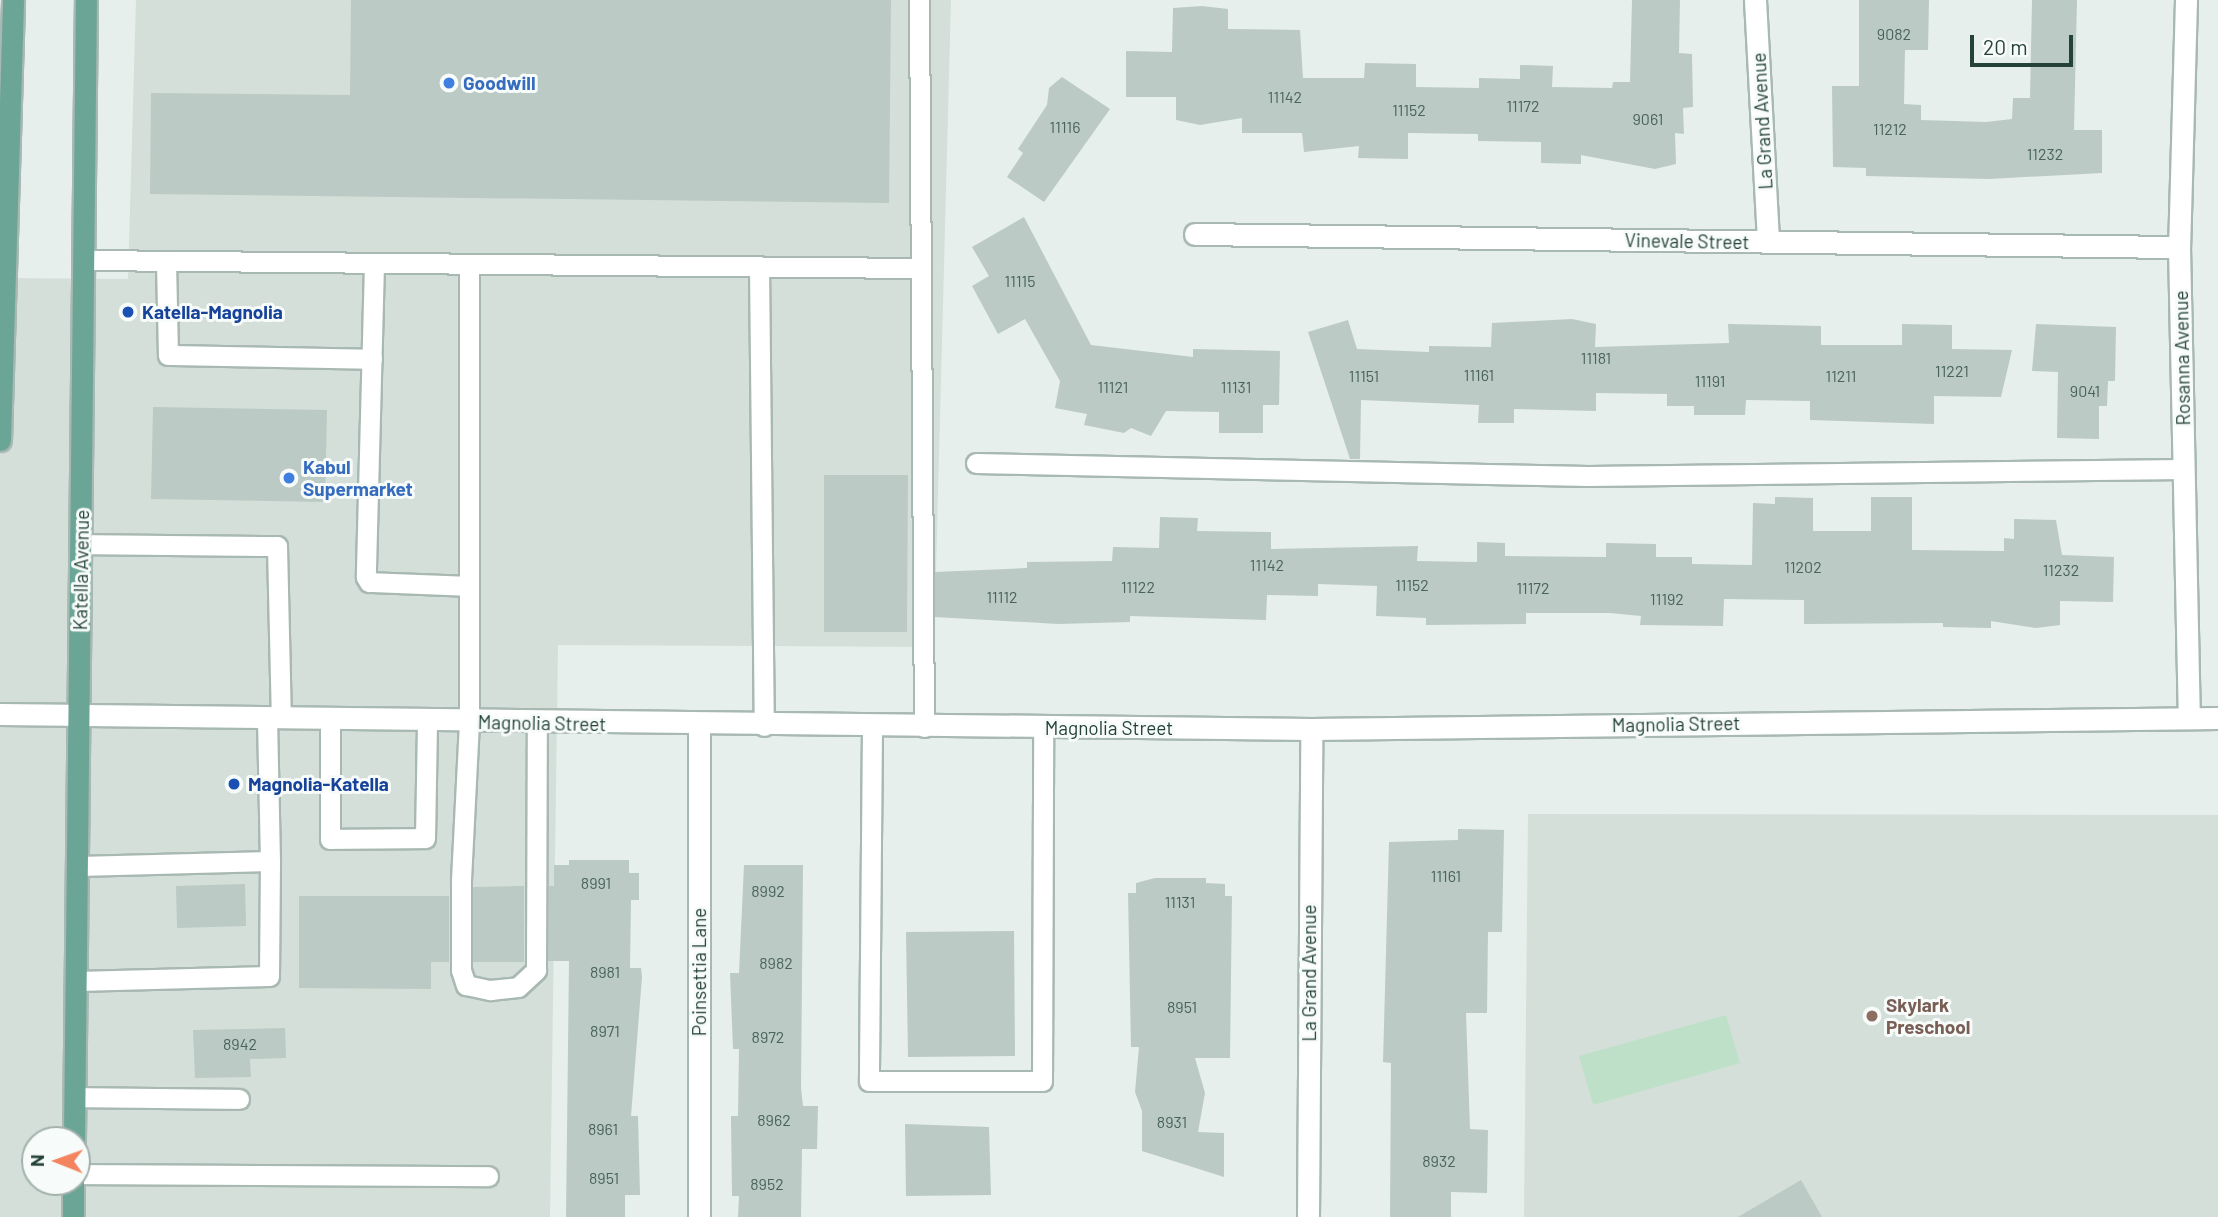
<!DOCTYPE html>
<html>
<head>
<meta charset="utf-8">
<style>
  body { margin:0 }
  #map { position:relative; width:2218px; height:1217px; overflow:hidden; background:#e6efeb; font-family:Barlow,sans-serif }
  div>[style] { position:absolute }
  [style*='--x'] { left:calc(var(--x)*1px); top:calc(var(--y)*1px); width:calc(var(--w)*1px); rotate:calc(var(--a)*1deg) }
  .built>* { inset:0; background:#d4dfda }
  .green>* { inset:0; background:#bfe0c8 }
  .building>* { inset:0; background:#bbcac4 }
  .roads { filter:drop-shadow(2px 0 #a8b8b2) drop-shadow(-2px 0 #a8b8b2) drop-shadow(0 2px #a8b8b2) drop-shadow(0 -2px #a8b8b2) }
  .lane>* { height:19px; margin:-9.5px; padding:0 9.5px; transform-origin:9.5px; border-radius:9.5px; background:#fff }
  .street>* { height:21px; margin:-10.5px; padding:0 10.5px; transform-origin:10.5px; border-radius:10.5px; background:#fff }
  .secondary>* { height:21px; margin:-10.5px; padding:0 10.5px; transform-origin:10.5px; border-radius:10.5px; background:#fff }
  .primary>* { height:21px; margin:-10.5px; padding:0 10.5px; transform-origin:10.5px; border-radius:10.5px; background:#6aa596 }
  .dots>* { width:19px; height:19px; translate:-50% -50%; box-sizing:border-box; border:4px solid #f7fbf9; border-radius:50% }
  span { translate:-50% -50%; white-space:nowrap; text-align:center; line-height:1.15; -webkit-text-stroke:6px #f7fbf9; paint-order:stroke }
  .number-label { font-size:16px; color:#4a645c }
  .number-label span { -webkit-text-stroke-width:0 }
  .shop-label { font-size:19px; color:#366cbe; font-weight:700 }
  .left { translate:0 -50%; text-align:left }
  .street-label { font-size:19px; color:#24423a }
  .transit-label { font-size:19px; color:#164399; font-weight:700 }
  .education-label { font-size:19px; color:#785e54; font-weight:700 }
  .north { position:absolute; left:21px; top:1126px; width:70px; height:70px; box-sizing:border-box; background:#f7fbf9; border:2px solid #a3b1ad; border-radius:50%; rotate:271deg; font-size:19px; font-weight:700; line-height:28px; text-align:center; color:#24423a }
  .north::after { content:''; display:block; margin:auto; width:24px; height:32px; background:#f4845f; clip-path:polygon(50% 0,100% 100%,50% 72%,0 100%) }
  .scale { position:absolute; left:1970px; top:35px; width:103px; height:32px; box-sizing:border-box; border:4px solid #24423a; border-top:0; padding-left:9px; font-size:21px; line-height:24px; white-space:nowrap; color:#24423a; -webkit-text-stroke:5px #f7fbf9; paint-order:stroke }
</style>
</head>
<body>
<div id="map">
  <div class="built">
    <div style="clip-path:polygon(evenodd,136px 0,951px 0,934px 647px,558px 645px,550px 1217px,0 1217px,0 278px,128px 279px,136px 0,35px 1140px,77px 1140px,77px 1182px,35px 1182px,35px 1140px)"></div>
    <div style="clip-path:polygon(1528px 814px,2218px 815px,2218px 1217px,1524px 1217px)"></div>
  </div>
  <div class="green">
    <div style="clip-path:polygon(1726px 1015px,1740px 1063px,1593px 1105px,1579px 1056px)"></div>
  </div>
  <div class="building">
    <div style="clip-path:polygon(351px 0,891px 0,889px 203px,150px 194px,151px 93px,350px 95px)"></div>
    <div style="clip-path:polygon(1632px 0,1680px 0,1679px 53px,1692px 54px,1693px 107px,1683px 108px,1684px 134px,1675px 133px,1676px 164px,1655px 169px,1581px 155px,1581px 164px,1541px 163px,1541px 142px,1478px 141px,1478px 134px,1408px 133px,1408px 159px,1358px 158px,1359px 146px,1304px 152px,1302px 133px,1242px 133px,1242px 118px,1200px 125px,1176px 120px,1176px 97px,1126px 97px,1126px 51px,1172px 52px,1173px 8px,1202px 6px,1228px 9px,1228px 29px,1300px 30px,1303px 78px,1364px 78px,1365px 63px,1416px 64px,1416px 87px,1479px 88px,1479px 78px,1520px 79px,1520px 65px,1553px 66px,1552px 87px,1612px 88px,1613px 82px,1630px 82px)"></div>
    <div style="clip-path:polygon(1859px 0,1929px 0,1928px 50px,1905px 50px,1904px 104px,1921px 105px,1921px 120px,1986px 122px,2012px 119px,2013px 98px,2030px 98px,2032px 0,2077px 0,2074px 130px,2102px 130px,2102px 173px,1989px 179px,1866px 176px,1866px 168px,1833px 167px,1832px 86px,1859px 86px)"></div>
    <div style="clip-path:polygon(1062px 77px,1110px 109px,1044px 202px,1007px 177px,1023px 153px,1018px 149px,1047px 105px,1049px 88px)"></div>
    <div style="clip-path:polygon(1024px 217px,1091px 345px,1193px 357px,1193px 349px,1280px 351px,1279px 405px,1263px 405px,1263px 433px,1219px 433px,1219px 412px,1166px 411px,1151px 436px,1131px 428px,1124px 433px,1084px 425px,1087px 414px,1055px 408px,1060px 381px,1025px 319px,998px 334px,972px 286px,989px 276px,972px 247px)"></div>
    <div style="clip-path:polygon(1572px 319px,1596px 324px,1595px 347px,1729px 343px,1728px 324px,1821px 326px,1821px 345px,1902px 345px,1902px 324px,1952px 325px,1952px 349px,2012px 350px,2001px 397px,1934px 396px,1934px 424px,1810px 420px,1810px 401px,1746px 400px,1745px 415px,1694px 415px,1694px 406px,1667px 406px,1667px 394px,1596px 393px,1596px 411px,1514px 409px,1514px 423px,1478px 423px,1479px 405px,1361px 400px,1360px 459px,1350px 459px,1308px 332px,1348px 320px,1357px 349px,1429px 352px,1429px 346px,1491px 347px,1492px 323px)"></div>
    <div style="clip-path:polygon(2036px 324px,2116px 327px,2115px 381px,2108px 381px,2107px 406px,2099px 406px,2099px 439px,2057px 438px,2058px 372px,2032px 371px)"></div>
    <div style="clip-path:polygon(153px 407px,327px 410px,325px 502px,151px 499px)"></div>
    <div style="clip-path:polygon(824px 475px,908px 475px,907px 632px,824px 632px)"></div>
    <div style="clip-path:polygon(1775px 497px,1813px 498px,1813px 531px,1871px 531px,1871px 497px,1912px 497px,1912px 550px,2004px 551px,2004px 538px,2014px 539px,2014px 519px,2056px 520px,2062px 555px,2114px 557px,2113px 602px,2060px 601px,2060px 625px,2036px 628px,1991px 621px,1991px 628px,1943px 627px,1943px 623px,1804px 624px,1804px 600px,1724px 599px,1723px 626px,1640px 625px,1641px 616px,1610px 613px,1526px 613px,1526px 624px,1426px 625px,1426px 618px,1376px 616px,1377px 586px,1318px 584px,1318px 596px,1267px 595px,1266px 620px,1130px 616px,1130px 622px,1058px 624px,935px 617px,935px 572px,1027px 568px,1027px 562px,1112px 561px,1113px 547px,1159px 548px,1160px 517px,1198px 518px,1197px 531px,1271px 532px,1271px 549px,1418px 546px,1417px 561px,1477px 562px,1477px 542px,1505px 543px,1505px 556px,1606px 557px,1606px 543px,1656px 544px,1656px 557px,1692px 557px,1692px 564px,1752px 565px,1753px 503px,1775px 504px)"></div>
    <div style="clip-path:polygon(1458px 829px,1504px 830px,1502px 932px,1488px 932px,1487px 1013px,1466px 1013px,1470px 1129px,1488px 1130px,1487px 1193px,1451px 1192px,1451px 1217px,1390px 1217px,1391px 1063px,1383px 1062px,1389px 842px,1458px 840px)"></div>
    <div style="clip-path:polygon(569px 860px,629px 860px,629px 873px,639px 873px,639px 900px,631px 900px,630px 968px,641px 968px,642px 977px,631px 1116px,638px 1116px,640px 1195px,625px 1195px,625px 1217px,566px 1217px,569px 961px,548px 961px,549px 886px,554px 886px,554px 865px,569px 865px)"></div>
    <div style="clip-path:polygon(744px 865px,803px 865px,801px 1088px,803px 1106px,818px 1106px,817px 1149px,802px 1149px,801px 1217px,738px 1217px,739px 1196px,732px 1196px,731px 1116px,738px 1116px,739px 1049px,733px 1049px,730px 973px,739px 973px)"></div>
    <div style="clip-path:polygon(1155px 878px,1206px 878px,1206px 883px,1225px 884px,1225px 896px,1232px 896px,1230px 1058px,1195px 1058px,1205px 1093px,1198px 1132px,1224px 1133px,1224px 1177px,1142px 1151px,1142px 1111px,1135px 1092px,1139px 1047px,1131px 1047px,1128px 893px,1136px 893px,1136px 883px)"></div>
    <div style="clip-path:polygon(245px 884px,246px 926px,177px 928px,176px 886px)"></div>
    <div style="clip-path:polygon(524px 886px,524px 962px,473px 962px,473px 887px)"></div>
    <div style="clip-path:polygon(299px 896px,449px 896px,449px 962px,431px 962px,431px 989px,299px 988px)"></div>
    <div style="clip-path:polygon(1014px 931px,1015px 1056px,908px 1057px,906px 932px)"></div>
    <div style="clip-path:polygon(285px 1028px,286px 1058px,250px 1059px,251px 1077px,195px 1078px,193px 1030px)"></div>
    <div style="clip-path:polygon(905px 1124px,989px 1127px,991px 1195px,906px 1196px)"></div>
    <div style="clip-path:polygon(1801px 1180px,1822px 1217px,1738px 1217px)"></div>
  </div>
  <div class="roads">
    <div class="lane">
      <div style="--x:919;--y:0;--w:727;--a:89.61"></div>
      <div style="--x:84;--y:260;--w:833;--a:0.55"></div>
      <div style="--x:166;--y:261;--w:94;--a:88.8"></div>
      <div style="--x:168;--y:355;--w:204;--a:1.1"></div>
      <div style="--x:374;--y:263;--w:314;--a:91.5"></div>
      <div style="--x:366;--y:577;--w:6;--a:59"></div>
      <div style="--x:369;--y:582;--w:99;--a:2.3"></div>
      <div style="--x:469;--y:264;--w:458;--a:90"></div>
      <div style="--x:469;--y:722;--w:160;--a:92.9"></div>
      <div style="--x:461;--y:882;--w:88;--a:90"></div>
      <div style="--x:461;--y:970;--w:16;--a:72"></div>
      <div style="--x:466;--y:985;--w:25;--a:12"></div>
      <div style="--x:490;--y:990;--w:28;--a:-6"></div>
      <div style="--x:518;--y:987;--w:25;--a:-43"></div>
      <div style="--x:536;--y:970;--w:247;--a:-89.8"></div>
      <div style="--x:759;--y:266;--w:460;--a:89.4"></div>
      <div style="--x:976;--y:463;--w:612;--a:1.22"></div>
      <div style="--x:1588;--y:476;--w:596;--a:-0.67"></div>
      <div style="--x:81;--y:544;--w:196;--a:0.6"></div>
      <div style="--x:277;--y:546;--w:172;--a:88.7"></div>
      <div style="--x:267;--y:718;--w:143;--a:88.8"></div>
      <div style="--x:330;--y:719;--w:120;--a:90"></div>
      <div style="--x:330;--y:839;--w:95;--a:-0.6"></div>
      <div style="--x:425;--y:838;--w:117;--a:-89"></div>
      <div style="--x:872;--y:727;--w:354;--a:90.5"></div>
      <div style="--x:869;--y:1081;--w:173;--a:0"></div>
      <div style="--x:1042;--y:1081;--w:353;--a:-89.8"></div>
      <div style="--x:76;--y:981;--w:193;--a:-1.5"></div>
      <div style="--x:269;--y:976;--w:115;--a:-89.5"></div>
      <div style="--x:270;--y:861;--w:192;--a:178.5"></div>
      <div style="--x:75;--y:1097;--w:164;--a:0.7"></div>
      <div style="--x:77;--y:1174;--w:411;--a:0.3"></div>
    </div>
    <div class="street">
      <div style="--x:1755;--y:0;--w:242;--a:86.9"></div>
      <div style="--x:2186;--y:0;--w:247;--a:91.6"></div>
      <div style="--x:2179;--y:247;--w:470;--a:88.8"></div>
      <div style="--x:1195;--y:234;--w:984;--a:0.76"></div>
      <div style="--x:699;--y:1217;--w:491;--a:-90"></div>
      <div style="--x:1308;--y:1217;--w:488;--a:-89.6"></div>
    </div>
    <div class="secondary">
      <div style="--x:0;--y:714;--w:1311;--a:0.66"></div>
      <div style="--x:1311;--y:729;--w:907;--a:-0.69"></div>
    </div>
    <div class="primary">
      <div style="--x:0;--y:440;--w:440;--a:-88.3"></div>
      <div style="--x:74;--y:1140;--w:1140;--a:-89.4"></div>
      <div style="--x:73;--y:1217;--w:35;--a:-90"></div>
    </div>
  </div>
  <div class="dots">
    <div style="left:449px;top:83px;background:#3f7fe0"></div>
    <div style="left:128px;top:312px;background:#1a4fb4"></div>
    <div style="left:289px;top:478px;background:#3f7fe0"></div>
    <div style="left:234px;top:784px;background:#1a4fb4"></div>
    <div style="left:1872px;top:1016px;background:#8d6e63"></div>
  </div>
  <div class="number-label">
    <span style="left:1894px;top:34px">9082</span>
    <span style="left:1285px;top:97px">11142</span>
    <span style="left:1523px;top:106px">11172</span>
    <span style="left:1409px;top:110px">11152</span>
    <span style="left:1648px;top:119px">9061</span>
    <span style="left:1065px;top:127px">11116</span>
    <span style="left:1890px;top:129px">11212</span>
    <span style="left:2045px;top:154px">11232</span>
    <span style="left:1020px;top:281px">11115</span>
    <span style="left:1596px;top:358px">11181</span>
    <span style="left:1952px;top:371px">11221</span>
    <span style="left:1479px;top:375px">11161</span>
    <span style="left:1364px;top:376px">11151</span>
    <span style="left:1841px;top:376px">11211</span>
    <span style="left:1710px;top:381px">11191</span>
    <span style="left:1113px;top:387px">11121</span>
    <span style="left:1236px;top:387px">11131</span>
    <span style="left:2085px;top:391px">9041</span>
    <span style="left:1267px;top:565px">11142</span>
    <span style="left:1803px;top:567px">11202</span>
    <span style="left:2061px;top:570px">11232</span>
    <span style="left:1412px;top:585px">11152</span>
    <span style="left:1138px;top:587px">11122</span>
    <span style="left:1533px;top:588px">11172</span>
    <span style="left:1002px;top:597px">11112</span>
    <span style="left:1667px;top:599px">11192</span>
    <span style="left:1446px;top:876px">11161</span>
    <span style="left:596px;top:883px">8991</span>
    <span style="left:768px;top:891px">8992</span>
    <span style="left:1180px;top:902px">11131</span>
    <span style="left:776px;top:963px">8982</span>
    <span style="left:605px;top:972px">8981</span>
    <span style="left:1182px;top:1007px">8951</span>
    <span style="left:605px;top:1031px">8971</span>
    <span style="left:768px;top:1037px">8972</span>
    <span style="left:240px;top:1044px">8942</span>
    <span style="left:774px;top:1120px">8962</span>
    <span style="left:1172px;top:1122px">8931</span>
    <span style="left:603px;top:1129px">8961</span>
    <span style="left:1439px;top:1161px">8932</span>
    <span style="left:604px;top:1178px">8951</span>
    <span style="left:767px;top:1184px">8952</span>
  </div>
  <div class="shop-label">
    <span class="left" style="left:463px;top:83px">Goodwill</span>
    <span class="left" style="left:303px;top:478px">Kabul<br>Supermarket</span>
  </div>
  <div class="street-label">
    <span style="left:1762px;top:121px;rotate:-93deg">La Grand Avenue</span>
    <span style="left:1687px;top:241px;rotate:1deg">Vinevale Street</span>
    <span style="left:2182px;top:358px;rotate:-91deg">Rosanna Avenue</span>
    <span style="left:81px;top:570px;rotate:-89deg">Katella Avenue</span>
    <span style="left:542px;top:723px;rotate:1deg">Magnolia Street</span>
    <span style="left:1676px;top:724px;rotate:-1deg">Magnolia Street</span>
    <span style="left:1109px;top:728px">Magnolia Street</span>
    <span style="left:699px;top:972px;rotate:-90deg">Poinsettia Lane</span>
    <span style="left:1309px;top:973px;rotate:-90deg">La Grand Avenue</span>
  </div>
  <div class="transit-label">
    <span class="left" style="left:142px;top:312px">Katella-Magnolia</span>
    <span class="left" style="left:248px;top:784px">Magnolia-Katella</span>
  </div>
  <div class="education-label">
    <span class="left" style="left:1886px;top:1016px">Skylark<br>Preschool</span>
  </div>
  <div class="north">N</div>
  <div class="scale">20 m</div>
</div>
</body>
</html>
